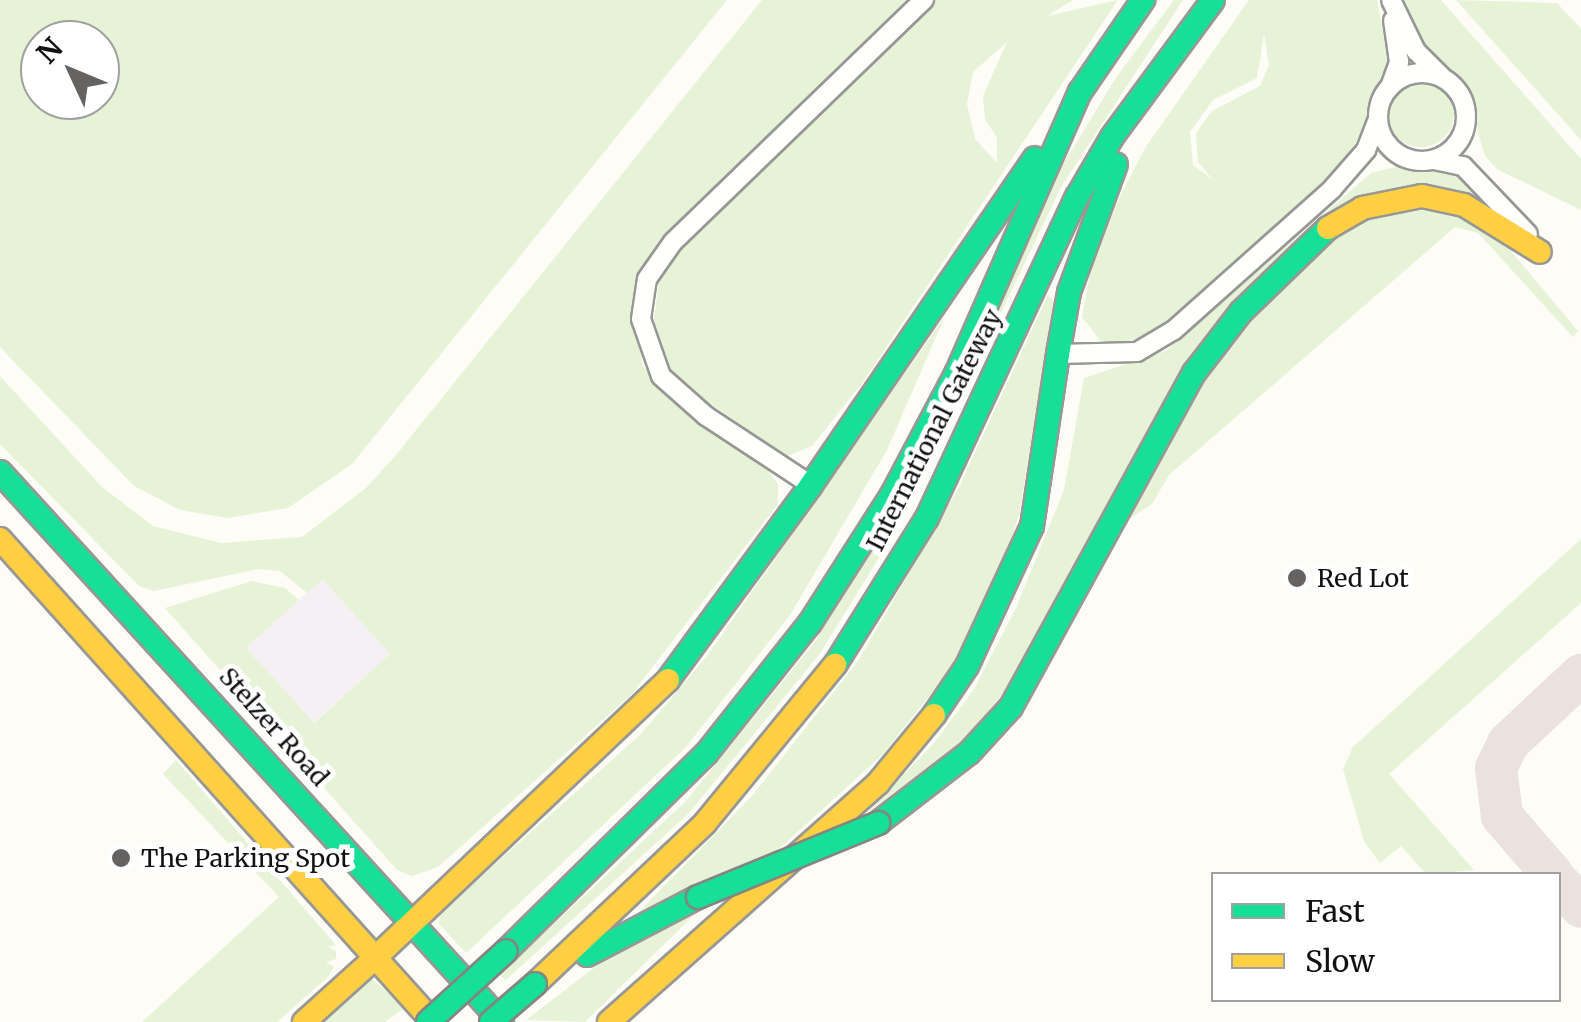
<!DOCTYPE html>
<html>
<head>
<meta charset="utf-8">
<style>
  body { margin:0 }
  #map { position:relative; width:1581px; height:1022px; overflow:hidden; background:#fdfcf7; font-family:Merriweather,serif }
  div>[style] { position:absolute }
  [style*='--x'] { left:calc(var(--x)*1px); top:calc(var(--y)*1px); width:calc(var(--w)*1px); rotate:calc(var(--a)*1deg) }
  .industrial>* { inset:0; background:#f5f0f3 }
  .green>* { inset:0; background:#e7f3d7 }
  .round { border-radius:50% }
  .taxiway>* { height:42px; margin:-21px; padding:0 21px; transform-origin:21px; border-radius:21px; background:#ebe1df }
  .roads { filter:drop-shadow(2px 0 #979795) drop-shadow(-2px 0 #979795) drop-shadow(0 2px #979795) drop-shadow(0 -2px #979795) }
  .street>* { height:18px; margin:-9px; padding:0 9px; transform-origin:9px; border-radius:9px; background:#fffffe }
  .street>.ring { margin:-9px; padding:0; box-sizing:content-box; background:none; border:18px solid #fffffe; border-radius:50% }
  .fast>* { height:22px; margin:-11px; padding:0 11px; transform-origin:11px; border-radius:11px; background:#16e098 }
  .slow>* { height:22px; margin:-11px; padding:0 11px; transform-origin:11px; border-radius:11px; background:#ffcf43 }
  .bridges { filter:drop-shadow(2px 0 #858482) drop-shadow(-2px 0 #858482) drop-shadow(0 2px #858482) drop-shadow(0 -2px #858482) }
  .fast-bridge>* { height:22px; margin:-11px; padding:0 11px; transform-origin:11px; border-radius:11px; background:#16e098 }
  .dots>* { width:28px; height:28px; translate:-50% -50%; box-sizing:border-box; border:5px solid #fff; border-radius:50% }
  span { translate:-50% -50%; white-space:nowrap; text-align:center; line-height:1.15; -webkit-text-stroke:10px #fff; paint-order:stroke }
  .street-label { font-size:25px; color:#111 }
  .poi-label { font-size:25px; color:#111 }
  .left { translate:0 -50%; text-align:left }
  .legend { position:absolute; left:1211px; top:872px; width:350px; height:130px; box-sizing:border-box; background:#fff; border:2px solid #a0a0a0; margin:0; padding:12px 18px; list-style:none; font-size:30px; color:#111 }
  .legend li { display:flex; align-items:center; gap:20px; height:50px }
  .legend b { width:50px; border:2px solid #a0a0a0 }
  .north { position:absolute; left:20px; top:20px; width:100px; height:100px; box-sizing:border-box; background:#fff; border:2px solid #a0a0a0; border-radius:50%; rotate:314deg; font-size:28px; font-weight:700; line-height:40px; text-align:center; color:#111 }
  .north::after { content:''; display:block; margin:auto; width:35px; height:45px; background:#646362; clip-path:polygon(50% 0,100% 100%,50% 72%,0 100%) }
</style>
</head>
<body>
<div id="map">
  <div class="industrial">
    <div style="clip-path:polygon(323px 578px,391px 654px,313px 723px,246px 648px)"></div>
  </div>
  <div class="green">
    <div style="clip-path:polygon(evenodd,0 0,727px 0,352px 464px,288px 508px,227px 518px,180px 510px,134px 486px,0 347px,0 0,40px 40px,100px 40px,100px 100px,40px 100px,40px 40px)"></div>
    <div style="clip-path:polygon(762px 0,906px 0,666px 234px,638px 278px,632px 309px,643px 366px,669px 398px,769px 472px,778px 484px,778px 504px,631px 695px,438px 867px,412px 876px,397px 870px,165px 608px,252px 581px,285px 588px,299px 600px,246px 648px,314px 723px,390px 654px,323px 579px,307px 593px,280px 571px,258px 569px,154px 591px,139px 586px,0 444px,0 376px,102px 487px,153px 526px,221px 543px,302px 537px,366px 488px,396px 455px)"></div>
    <div style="clip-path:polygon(evenodd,936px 0,1073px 0,1047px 16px,1118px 0,863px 382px,812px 446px,787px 456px,689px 389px,665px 363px,653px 327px,659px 281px,681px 247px,936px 0,1007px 42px,983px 96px,985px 119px,997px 138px,997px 163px,975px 139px,967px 104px,973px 72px,1007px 42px)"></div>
    <div style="clip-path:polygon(1174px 0,1183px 0,1061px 187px,903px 519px,819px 655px,689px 813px,505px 981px,500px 974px,685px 802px,817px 639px,1045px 194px,1117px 76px)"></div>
    <div style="clip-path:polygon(evenodd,1249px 0,1377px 0,1389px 62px,1365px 129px,1337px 169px,1163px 330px,1120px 344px,1100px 340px,1082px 317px,1091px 269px,1118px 200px,1145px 148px,1249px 0,1264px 34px,1269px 65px,1260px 86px,1212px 111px,1196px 133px,1198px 162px,1213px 180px,1193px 165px,1190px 132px,1213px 100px,1257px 78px,1264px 34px)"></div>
    <div style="clip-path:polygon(1403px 0,1441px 0,1581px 159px,1581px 210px,1497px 169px,1485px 156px,1465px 89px,1419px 41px)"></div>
    <div style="clip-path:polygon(1456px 0,1557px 3px,1581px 29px,1581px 140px)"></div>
    <div class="round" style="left:1388px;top:81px;width:66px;height:66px"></div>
    <div style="clip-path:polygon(1411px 163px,1468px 180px,1492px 203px,1443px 193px,1297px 243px,1005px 691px,965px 740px,868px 812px,934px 743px,973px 691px,1016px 608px,1064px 490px,1084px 378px,1166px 351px,1371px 173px)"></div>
    <div style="clip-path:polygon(1385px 210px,1452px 211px,1499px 237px,1578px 331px,1573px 337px,1478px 233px,1455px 227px,1169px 475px,1152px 504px,1129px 519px,1217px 356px,1332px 237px)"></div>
    <div style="clip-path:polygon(1048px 295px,1054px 301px,1019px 515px,999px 576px,947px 674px,882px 755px,769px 858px,638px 913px,752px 796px,858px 661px,960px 485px)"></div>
    <div style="clip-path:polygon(945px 316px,887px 450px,790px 615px,685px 748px,466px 953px,439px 924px,440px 913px,640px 735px,707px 656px)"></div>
    <div style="clip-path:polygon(1581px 539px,1581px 603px,1389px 774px,1474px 870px,1426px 874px,1401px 846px,1380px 863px,1364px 841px,1343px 769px,1353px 747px)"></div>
    <div style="clip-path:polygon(176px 760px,336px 945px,328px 947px,336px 951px,336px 959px,326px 962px,334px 967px,328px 977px,277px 1022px,142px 1022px,279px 897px,163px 774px)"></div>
    <div style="clip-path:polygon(698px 911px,585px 1022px,526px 1020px,616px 951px)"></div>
    <div style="clip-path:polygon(372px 979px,406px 1007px,385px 1022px,321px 1022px)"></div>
  </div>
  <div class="taxiway">
    <div style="--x:1552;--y:874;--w:77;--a:-130.8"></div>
    <div style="--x:1502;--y:816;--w:48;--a:-97.1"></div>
    <div style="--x:1496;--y:768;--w:28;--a:-64"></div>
    <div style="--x:1508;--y:743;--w:100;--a:-43"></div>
    <div style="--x:1558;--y:882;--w:34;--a:47"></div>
  </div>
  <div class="roads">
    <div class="street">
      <div style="--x:1391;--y:0;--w:57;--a:63.9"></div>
      <div style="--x:1416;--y:51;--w:37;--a:45"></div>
      <div class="ring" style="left:1378px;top:73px;width:70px;height:70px"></div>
      <div style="--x:1390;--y:87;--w:27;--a:-70"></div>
      <div style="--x:1399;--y:62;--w:42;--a:-98.1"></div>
      <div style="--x:1434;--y:160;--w:30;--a:12"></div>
      <div style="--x:1463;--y:166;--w:94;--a:46.3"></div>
      <div style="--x:1058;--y:354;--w:79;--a:-1.5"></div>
      <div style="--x:1137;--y:352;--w:43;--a:-30.7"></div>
      <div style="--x:1174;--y:330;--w:212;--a:-41.7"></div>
      <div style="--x:1332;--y:189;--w:52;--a:-48.9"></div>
      <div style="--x:1366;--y:150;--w:34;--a:-69"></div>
      <div style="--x:811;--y:485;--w:126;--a:-146.7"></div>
      <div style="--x:706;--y:416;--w:60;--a:-138.4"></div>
      <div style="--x:661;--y:376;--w:60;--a:-109.3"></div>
      <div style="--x:641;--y:319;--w:40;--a:-81.5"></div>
      <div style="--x:647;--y:279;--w:45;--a:-54.9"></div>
      <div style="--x:673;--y:242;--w:349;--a:-44"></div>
    </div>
    <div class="fast">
      <div style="--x:1058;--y:354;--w:63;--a:-79.9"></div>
      <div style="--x:1069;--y:292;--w:136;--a:-69.8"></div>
      <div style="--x:0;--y:472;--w:745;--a:47.61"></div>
      <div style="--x:811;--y:485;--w:396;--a:-55.6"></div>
      <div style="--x:835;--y:665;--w:173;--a:-58"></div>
      <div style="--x:927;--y:518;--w:354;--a:-65"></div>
      <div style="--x:1077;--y:197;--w:69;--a:-59.7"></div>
      <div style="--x:1112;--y:137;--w:170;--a:-53.6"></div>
      <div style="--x:668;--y:680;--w:242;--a:-53.7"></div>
      <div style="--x:934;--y:715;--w:59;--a:-56"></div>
      <div style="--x:967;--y:666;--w:154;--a:-65.1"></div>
      <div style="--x:1032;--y:526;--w:174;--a:-81.4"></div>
      <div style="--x:878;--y:823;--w:115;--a:-37.6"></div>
      <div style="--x:969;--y:753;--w:62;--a:-47.6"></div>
      <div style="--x:1011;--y:707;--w:381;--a:-61.3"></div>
      <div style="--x:1194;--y:373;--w:77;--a:-52.4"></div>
      <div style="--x:1241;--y:312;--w:121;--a:-44"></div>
      <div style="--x:506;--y:951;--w:281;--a:-44.6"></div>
      <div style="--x:706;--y:754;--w:167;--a:-51.6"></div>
      <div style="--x:810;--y:623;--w:154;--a:-57.4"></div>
      <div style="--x:893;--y:493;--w:135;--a:-62.1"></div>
      <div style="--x:956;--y:374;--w:308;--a:-66.3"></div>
      <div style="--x:1080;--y:92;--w:112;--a:-55.6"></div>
      <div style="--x:587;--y:955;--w:125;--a:-27.6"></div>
    </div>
    <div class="slow">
      <div style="--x:1328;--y:228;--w:39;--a:-30"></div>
      <div style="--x:1362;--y:208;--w:61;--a:-11.3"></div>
      <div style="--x:1422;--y:196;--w:43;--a:12.1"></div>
      <div style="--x:1464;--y:205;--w:89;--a:31.7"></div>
      <div style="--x:0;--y:539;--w:649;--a:48.12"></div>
      <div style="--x:375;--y:958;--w:404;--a:-43.5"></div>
      <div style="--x:535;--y:984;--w:234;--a:-43.4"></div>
      <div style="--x:705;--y:823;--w:205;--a:-50.6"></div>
      <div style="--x:304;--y:1022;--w:96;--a:-42"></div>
      <div style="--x:609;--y:1022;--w:360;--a:-41.6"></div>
      <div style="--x:878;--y:783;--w:88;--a:-50.5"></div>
    </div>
  </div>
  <div class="bridges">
    <div class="fast-bridge">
      <div style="--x:698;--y:897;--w:195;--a:-22.3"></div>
      <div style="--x:428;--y:1022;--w:105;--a:-42.3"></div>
      <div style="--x:491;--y:1022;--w:58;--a:-40.8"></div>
    </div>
  </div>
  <div class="dots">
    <div style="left:1297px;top:578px;background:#646362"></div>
    <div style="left:121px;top:858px;background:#646362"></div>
  </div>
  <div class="street-label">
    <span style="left:934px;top:430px;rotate:-63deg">International Gateway</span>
    <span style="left:274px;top:727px;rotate:48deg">Stelzer Road</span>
  </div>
  <div class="poi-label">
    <span class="left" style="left:1317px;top:578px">Red Lot</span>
    <span class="left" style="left:141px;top:858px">The Parking Spot</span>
  </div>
  <ul class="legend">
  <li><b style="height:12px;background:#16e098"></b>Fast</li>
  <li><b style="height:12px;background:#ffcf43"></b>Slow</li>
  </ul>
  <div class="north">N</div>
</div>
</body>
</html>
